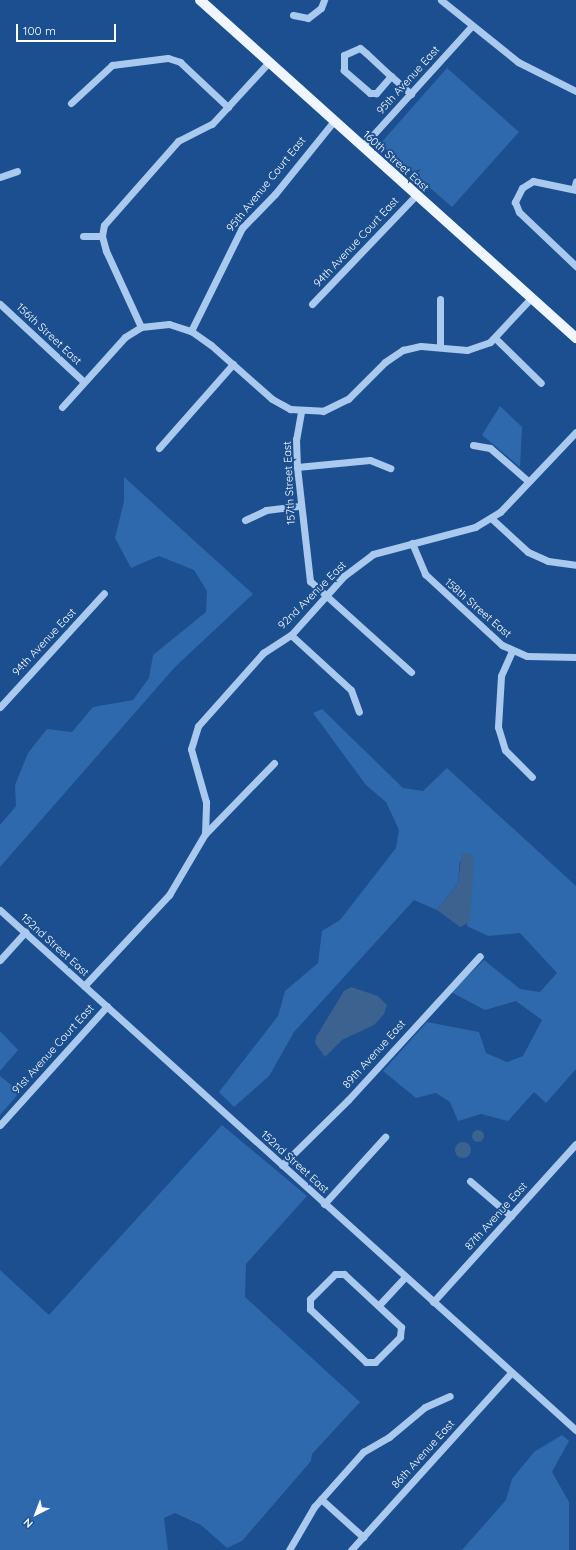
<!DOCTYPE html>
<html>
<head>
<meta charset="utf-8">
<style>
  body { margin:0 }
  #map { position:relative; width:576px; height:1550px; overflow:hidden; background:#1b4f8f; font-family:Quicksand,sans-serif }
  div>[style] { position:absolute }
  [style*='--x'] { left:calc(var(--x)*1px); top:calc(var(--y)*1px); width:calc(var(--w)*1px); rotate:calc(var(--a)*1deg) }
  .green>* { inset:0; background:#2e69ad }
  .water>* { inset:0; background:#3c6290 }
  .round { border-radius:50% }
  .minor>* { height:7px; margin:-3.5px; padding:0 3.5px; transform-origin:3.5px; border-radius:3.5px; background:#a9c9ee }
  .major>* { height:10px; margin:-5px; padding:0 5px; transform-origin:5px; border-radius:5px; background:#f0f6ff }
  span { translate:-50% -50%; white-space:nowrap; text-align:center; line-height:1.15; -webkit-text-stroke:4px #1b4f8f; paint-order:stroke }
  .street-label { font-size:11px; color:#fff }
  .north { position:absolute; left:16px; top:1494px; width:40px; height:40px; -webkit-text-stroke:3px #1b4f8f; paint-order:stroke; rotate:222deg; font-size:11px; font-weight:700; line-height:16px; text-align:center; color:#fff }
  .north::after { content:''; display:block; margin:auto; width:14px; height:18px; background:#fff; clip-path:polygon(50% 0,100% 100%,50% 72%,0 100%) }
  .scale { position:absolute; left:16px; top:24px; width:100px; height:18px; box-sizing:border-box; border:2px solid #fff; border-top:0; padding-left:5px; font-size:12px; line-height:14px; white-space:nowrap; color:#fff; -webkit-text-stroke:3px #1b4f8f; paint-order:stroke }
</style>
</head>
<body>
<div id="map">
  <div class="green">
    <div style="clip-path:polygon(447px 68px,519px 132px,452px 207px,380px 144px)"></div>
    <div style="clip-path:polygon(500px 406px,522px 427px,520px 467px,482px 435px)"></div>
    <div style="clip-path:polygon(124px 477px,253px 594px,175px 667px,0 867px,0 825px,16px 806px,15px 785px,28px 753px,47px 729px,72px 732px,93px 707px,133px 700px,149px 678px,153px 655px,206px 612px,207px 591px,194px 570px,159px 556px,131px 568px,115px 538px,124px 501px)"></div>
    <div style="clip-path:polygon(322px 709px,403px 788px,423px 791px,447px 768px,576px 886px,576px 1069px,546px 1103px,534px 1092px,508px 1121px,481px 1114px,458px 1121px,450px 1102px,436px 1093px,416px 1098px,383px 1071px,427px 1022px,479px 1032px,486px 1053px,507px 1062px,523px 1056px,542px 1020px,516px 1001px,485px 1010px,451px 992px,484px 960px,520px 989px,540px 992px,557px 973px,520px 933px,488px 936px,467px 926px,470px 891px,460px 860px,458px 883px,437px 910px,414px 900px,294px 1032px,269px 1076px,234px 1107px,219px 1092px,278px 1016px,285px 991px,318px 963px,322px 931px,340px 920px,396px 848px,399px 830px,386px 802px,366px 785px,313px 713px)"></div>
    <div style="clip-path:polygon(0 1031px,18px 1050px,0 1071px)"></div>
    <div style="clip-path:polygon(0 1076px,20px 1092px,0 1115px)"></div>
    <div style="clip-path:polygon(222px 1125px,307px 1196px,246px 1264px,245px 1297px,360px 1402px,312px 1454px,311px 1461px,242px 1541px,227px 1548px,201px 1525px,175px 1513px,164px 1518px,168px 1550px,0 1550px,0 1270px,49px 1315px)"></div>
    <div style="clip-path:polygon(562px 1435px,569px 1441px,552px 1472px,569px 1502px,569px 1550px,462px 1550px,506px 1500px,512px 1479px,534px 1452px)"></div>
  </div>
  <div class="water">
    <div style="clip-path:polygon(462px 853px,470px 853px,474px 860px,470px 922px,460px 927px,437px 910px,458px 883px)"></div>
    <div style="clip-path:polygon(351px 987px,378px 996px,387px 1005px,384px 1014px,374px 1025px,342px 1040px,325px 1057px,315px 1043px,316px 1037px,344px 991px)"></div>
    <div class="round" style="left:472px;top:1130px;width:12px;height:12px"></div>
    <div class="round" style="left:455px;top:1142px;width:16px;height:16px"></div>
  </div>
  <div class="minor">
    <div style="--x:441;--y:0;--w:99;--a:38.8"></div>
    <div style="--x:518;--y:62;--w:65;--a:26.6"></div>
    <div style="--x:293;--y:15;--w:15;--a:11"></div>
    <div style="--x:308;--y:18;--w:16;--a:-38"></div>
    <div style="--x:321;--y:8;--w:9;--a:-69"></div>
    <div style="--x:391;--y:76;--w:23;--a:131"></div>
    <div style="--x:376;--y:93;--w:6;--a:180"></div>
    <div style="--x:370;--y:93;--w:35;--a:-139"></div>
    <div style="--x:344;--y:70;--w:15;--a:-90"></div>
    <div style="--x:344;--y:55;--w:17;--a:-24"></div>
    <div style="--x:360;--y:48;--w:8;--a:40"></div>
    <div style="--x:366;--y:53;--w:34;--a:43"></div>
    <div style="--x:391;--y:76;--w:27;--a:42"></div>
    <div style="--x:71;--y:103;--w:56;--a:-42.8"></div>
    <div style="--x:112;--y:65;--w:56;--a:-7.1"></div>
    <div style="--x:168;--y:58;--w:13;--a:18"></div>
    <div style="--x:180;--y:62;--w:66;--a:43.2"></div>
    <div style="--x:362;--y:147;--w:162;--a:-47.8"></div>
    <div style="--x:0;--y:177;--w:18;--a:-19"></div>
    <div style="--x:574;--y:189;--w:8;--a:-76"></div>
    <div style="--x:576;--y:190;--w:44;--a:-168.2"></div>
    <div style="--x:533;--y:181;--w:13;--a:148"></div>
    <div style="--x:522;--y:188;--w:16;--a:117"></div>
    <div style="--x:515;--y:202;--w:11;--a:68"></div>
    <div style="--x:519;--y:212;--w:79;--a:43.5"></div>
    <div style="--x:83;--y:236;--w:19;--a:0"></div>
    <div style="--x:0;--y:304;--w:113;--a:42.9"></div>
    <div style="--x:312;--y:304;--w:151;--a:-46.3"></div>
    <div style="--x:141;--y:327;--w:84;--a:-114.7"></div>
    <div style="--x:106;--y:251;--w:16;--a:-105"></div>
    <div style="--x:102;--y:236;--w:11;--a:-80"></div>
    <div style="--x:104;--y:225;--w:112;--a:-48.6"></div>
    <div style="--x:178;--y:141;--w:38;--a:-27"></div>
    <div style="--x:212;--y:124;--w:83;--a:-47.4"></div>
    <div style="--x:191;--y:331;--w:115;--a:-63.7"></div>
    <div style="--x:242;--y:228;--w:47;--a:-45.9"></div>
    <div style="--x:275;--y:194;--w:94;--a:-51.1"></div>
    <div style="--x:495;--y:338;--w:64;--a:44.4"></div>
    <div style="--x:440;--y:347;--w:48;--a:-90"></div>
    <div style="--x:62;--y:407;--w:94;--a:-48"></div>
    <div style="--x:125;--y:337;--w:19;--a:-32"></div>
    <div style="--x:141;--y:327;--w:28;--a:-6"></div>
    <div style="--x:169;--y:324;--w:23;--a:18"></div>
    <div style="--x:191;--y:331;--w:24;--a:35"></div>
    <div style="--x:211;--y:345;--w:81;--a:41.5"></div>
    <div style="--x:272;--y:399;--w:21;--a:29"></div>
    <div style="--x:290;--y:409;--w:33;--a:3"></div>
    <div style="--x:323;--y:411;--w:28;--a:-26"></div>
    <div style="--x:348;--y:399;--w:52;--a:-45"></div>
    <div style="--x:385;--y:362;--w:22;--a:-34"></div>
    <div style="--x:403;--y:350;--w:18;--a:-13"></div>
    <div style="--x:421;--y:346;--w:46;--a:5"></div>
    <div style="--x:467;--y:350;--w:24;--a:-19"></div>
    <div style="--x:490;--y:342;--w:60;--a:-47"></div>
    <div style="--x:301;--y:412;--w:27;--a:100"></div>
    <div style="--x:296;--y:439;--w:28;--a:88"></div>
    <div style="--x:297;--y:467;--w:115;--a:83.5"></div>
    <div style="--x:310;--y:581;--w:136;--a:42"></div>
    <div style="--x:473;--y:445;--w:17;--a:10"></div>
    <div style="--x:490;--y:448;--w:50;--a:41"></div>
    <div style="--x:159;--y:448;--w:112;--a:-48.6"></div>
    <div style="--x:297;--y:467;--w:73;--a:-5.5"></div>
    <div style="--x:370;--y:460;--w:22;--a:22"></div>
    <div style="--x:491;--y:518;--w:50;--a:42.6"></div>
    <div style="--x:528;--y:552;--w:22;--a:24"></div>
    <div style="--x:548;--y:561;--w:28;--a:8"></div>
    <div style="--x:245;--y:520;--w:23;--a:-25"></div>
    <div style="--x:266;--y:510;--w:34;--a:-7"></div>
    <div style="--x:412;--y:543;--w:34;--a:67"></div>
    <div style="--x:425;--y:574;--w:105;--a:42.7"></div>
    <div style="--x:502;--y:645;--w:27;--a:24"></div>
    <div style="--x:527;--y:656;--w:49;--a:1.2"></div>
    <div style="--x:291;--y:635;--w:81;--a:42.5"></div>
    <div style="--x:351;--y:690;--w:23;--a:70"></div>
    <div style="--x:512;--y:651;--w:27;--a:114"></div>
    <div style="--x:501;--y:676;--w:51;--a:93.4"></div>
    <div style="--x:498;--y:727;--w:24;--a:73"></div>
    <div style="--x:505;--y:750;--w:38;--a:45"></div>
    <div style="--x:0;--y:707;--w:154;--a:-47.6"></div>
    <div style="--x:205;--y:834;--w:32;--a:-88"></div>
    <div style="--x:206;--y:802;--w:55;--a:-105.8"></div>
    <div style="--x:191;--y:749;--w:24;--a:-73"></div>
    <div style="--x:198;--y:726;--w:98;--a:-48.3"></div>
    <div style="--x:263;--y:653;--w:33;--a:-33"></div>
    <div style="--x:291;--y:635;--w:79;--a:-48.1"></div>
    <div style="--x:344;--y:576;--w:36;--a:-37"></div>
    <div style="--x:373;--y:554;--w:106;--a:-14.8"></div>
    <div style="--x:475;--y:527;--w:29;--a:-31"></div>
    <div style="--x:500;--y:512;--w:110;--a:-46.5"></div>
    <div style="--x:0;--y:910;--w:776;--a:42.08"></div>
    <div style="--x:0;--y:960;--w:38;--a:-48"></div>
    <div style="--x:84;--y:986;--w:125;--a:-47"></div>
    <div style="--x:169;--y:895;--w:71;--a:-59.5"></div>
    <div style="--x:205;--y:834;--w:99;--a:-45.8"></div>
    <div style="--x:0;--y:1125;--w:160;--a:-48"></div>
    <div style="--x:282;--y:1165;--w:93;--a:-44.6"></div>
    <div style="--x:348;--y:1100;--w:195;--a:-47.5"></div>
    <div style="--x:470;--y:1181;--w:54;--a:40.5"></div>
    <div style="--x:324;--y:1204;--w:91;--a:-47.7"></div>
    <div style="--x:335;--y:1274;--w:9;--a:0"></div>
    <div style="--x:344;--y:1274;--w:78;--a:42.9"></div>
    <div style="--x:401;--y:1327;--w:10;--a:96"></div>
    <div style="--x:400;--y:1337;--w:35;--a:135"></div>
    <div style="--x:375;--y:1362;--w:9;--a:180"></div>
    <div style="--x:366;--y:1362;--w:77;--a:-136.6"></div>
    <div style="--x:310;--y:1309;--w:10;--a:-90"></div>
    <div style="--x:310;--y:1299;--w:35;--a:-45"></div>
    <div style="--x:433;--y:1302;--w:213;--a:-47.9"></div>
    <div style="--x:379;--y:1305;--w:38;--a:-47"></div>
    <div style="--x:321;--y:1499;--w:57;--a:42.1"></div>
    <div style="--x:289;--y:1550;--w:50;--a:-59.8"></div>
    <div style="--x:314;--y:1507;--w:74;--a:-48.3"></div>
    <div style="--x:363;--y:1452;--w:30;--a:-30"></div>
    <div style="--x:389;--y:1437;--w:47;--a:-39.8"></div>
    <div style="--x:425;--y:1407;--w:27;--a:-24"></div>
    <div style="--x:351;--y:1550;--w:239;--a:-47.9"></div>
  </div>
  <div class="major">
    <div style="--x:200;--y:0;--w:506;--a:41.95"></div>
  </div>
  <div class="street-label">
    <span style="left:408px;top:80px;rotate:-48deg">95th Avenue East</span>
    <span style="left:396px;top:161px;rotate:42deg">160th Street East</span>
    <span style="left:266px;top:184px;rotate:-51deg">95th Avenue Court East</span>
    <span style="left:356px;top:242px;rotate:-47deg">94th Avenue Court East</span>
    <span style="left:49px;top:334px;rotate:43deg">156th Street East</span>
    <span style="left:289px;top:483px;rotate:-93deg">157th Street East</span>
    <span style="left:312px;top:595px;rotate:-45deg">92nd Avenue East</span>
    <span style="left:478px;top:608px;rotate:41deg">158th Street East</span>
    <span style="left:44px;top:642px;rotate:-47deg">94th Avenue East</span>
    <span style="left:55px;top:945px;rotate:42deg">152nd Street East</span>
    <span style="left:53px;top:1049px;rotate:-48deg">91st Avenue Court East</span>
    <span style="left:374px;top:1054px;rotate:-48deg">89th Avenue East</span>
    <span style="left:295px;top:1162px;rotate:42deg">152nd Street East</span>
    <span style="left:496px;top:1216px;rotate:-48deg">87th Avenue East</span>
    <span style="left:423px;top:1454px;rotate:-48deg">86th Avenue East</span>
  </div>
  <div class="north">N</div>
  <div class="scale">100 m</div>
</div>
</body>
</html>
